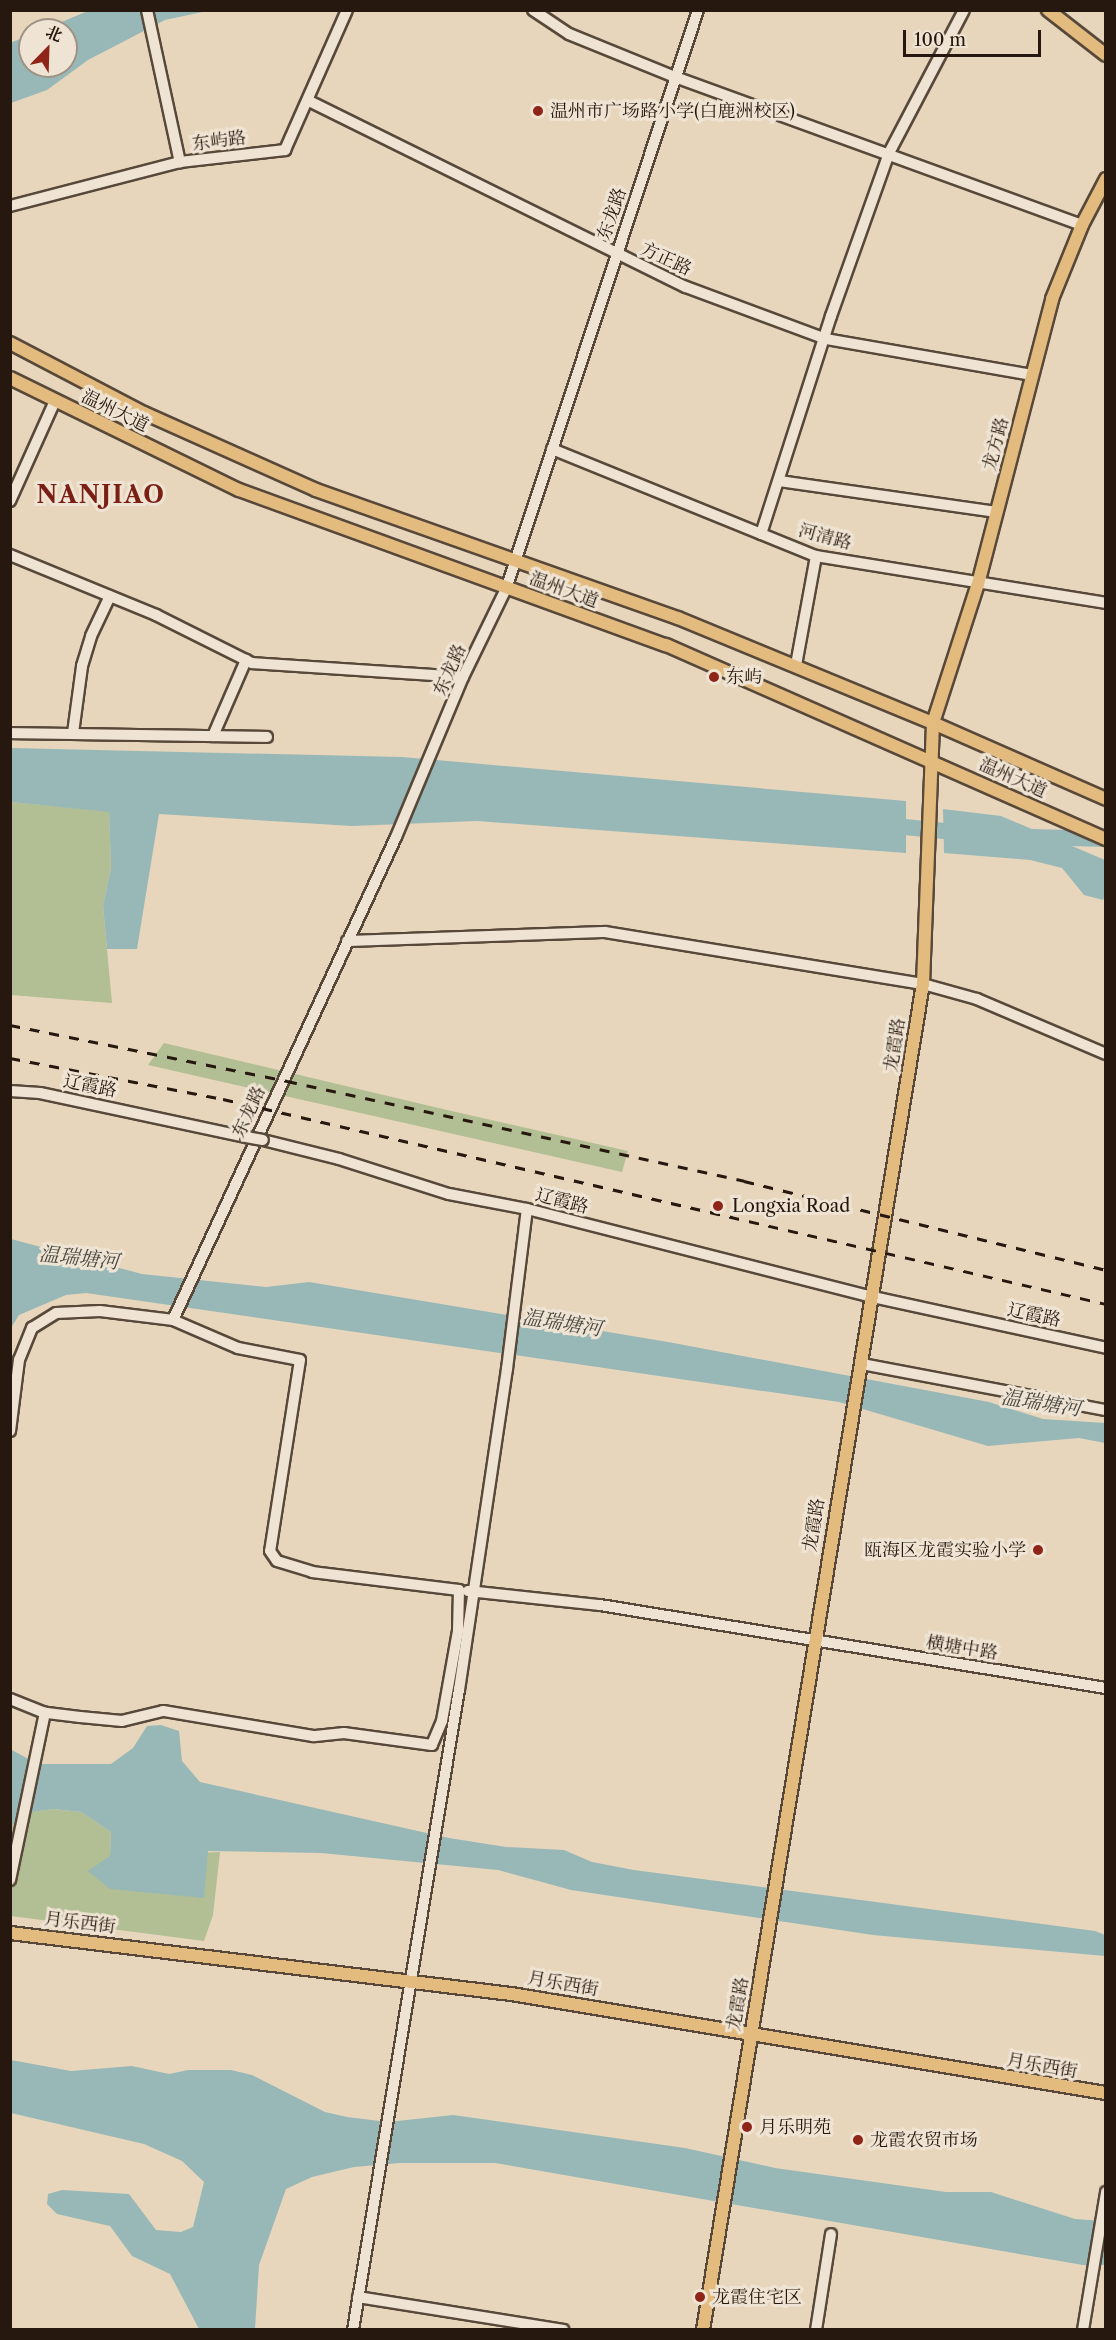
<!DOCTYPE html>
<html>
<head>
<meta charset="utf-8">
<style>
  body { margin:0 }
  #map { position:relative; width:1116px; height:2340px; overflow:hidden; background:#e7d6bc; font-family:"Libre Caslon Text","Noto Serif SC",serif }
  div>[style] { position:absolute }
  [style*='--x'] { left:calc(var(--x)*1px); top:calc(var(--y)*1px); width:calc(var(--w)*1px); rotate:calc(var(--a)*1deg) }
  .green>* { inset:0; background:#b2be93 }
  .water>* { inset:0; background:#98b8b7 }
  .river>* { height:16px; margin:-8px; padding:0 8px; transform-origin:8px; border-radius:8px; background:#98b8b7 }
  .roads { filter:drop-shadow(2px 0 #57483a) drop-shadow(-2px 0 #57483a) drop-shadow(0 2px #57483a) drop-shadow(0 -2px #57483a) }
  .minor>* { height:10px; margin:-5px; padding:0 5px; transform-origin:5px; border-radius:5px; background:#efe4d3 }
  .major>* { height:12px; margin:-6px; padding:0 6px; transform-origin:6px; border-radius:6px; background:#e4bb7e }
  .rail>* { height:3px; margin-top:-1.5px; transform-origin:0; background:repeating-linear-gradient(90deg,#27180f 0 10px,transparent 0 20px) }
  .bridges { filter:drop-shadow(2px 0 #57483a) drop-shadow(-2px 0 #57483a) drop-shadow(0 2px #57483a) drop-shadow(0 -2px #57483a) }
  .minor-bridge>* { height:10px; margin:-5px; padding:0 5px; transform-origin:5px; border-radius:5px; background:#efe4d3 }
  .dots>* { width:16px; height:16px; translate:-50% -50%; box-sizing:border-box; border:3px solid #efe4d3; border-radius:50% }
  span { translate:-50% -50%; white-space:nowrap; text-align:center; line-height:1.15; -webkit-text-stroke:6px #efe4d3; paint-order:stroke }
  .poi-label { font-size:18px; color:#27180f }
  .left { translate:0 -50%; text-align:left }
  .right { translate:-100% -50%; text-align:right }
  .street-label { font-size:18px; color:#27180f }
  .water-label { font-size:20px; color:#494841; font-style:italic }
  .district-label { font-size:24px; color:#7a1f14; font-weight:700; letter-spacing:1.5px }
  .frame { position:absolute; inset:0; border:12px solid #27180f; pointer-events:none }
  .north { position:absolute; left:18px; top:18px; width:60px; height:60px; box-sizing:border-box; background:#efe4d3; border:2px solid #9f9285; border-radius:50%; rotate:23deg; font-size:16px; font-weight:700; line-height:24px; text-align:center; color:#27180f }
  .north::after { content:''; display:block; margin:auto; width:21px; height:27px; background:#8f2418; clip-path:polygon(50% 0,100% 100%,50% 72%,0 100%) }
  .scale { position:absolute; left:903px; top:30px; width:138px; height:27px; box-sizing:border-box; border:3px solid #27180f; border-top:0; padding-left:8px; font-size:18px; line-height:21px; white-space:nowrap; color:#27180f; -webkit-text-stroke:4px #efe4d3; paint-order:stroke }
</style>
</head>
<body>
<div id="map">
  <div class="green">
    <div style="clip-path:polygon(11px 802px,109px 811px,111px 867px,103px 906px,112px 1003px,11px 995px)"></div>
    <div style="clip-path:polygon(164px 1043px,447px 1110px,628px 1151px,622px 1172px,148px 1065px)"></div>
    <div style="clip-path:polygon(53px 1809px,81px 1812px,111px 1832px,110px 1856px,220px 1852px,213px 1915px,204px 1941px,11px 1916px,11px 1826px,26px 1813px)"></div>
  </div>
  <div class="water">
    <div style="clip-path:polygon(88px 11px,207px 11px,165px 20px,88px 60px,47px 90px,11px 103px,10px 43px,30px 35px,30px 66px,66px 66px,66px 30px,42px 30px)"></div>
    <div style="clip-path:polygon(11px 748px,402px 757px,906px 801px,906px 853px,477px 821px,352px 826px,159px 814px,137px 949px,107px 949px,103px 906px,111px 867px,109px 812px,11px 802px)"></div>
    <div style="clip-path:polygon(943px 809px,1001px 816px,1105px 860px,1105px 896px,1103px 900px,1084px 895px,1062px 868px,1030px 860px,944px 853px)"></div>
    <div style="clip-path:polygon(11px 1239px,142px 1274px,266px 1287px,309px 1282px,668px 1342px,989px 1402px,1043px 1419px,1105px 1423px,1105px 1443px,1079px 1438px,988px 1446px,839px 1402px,86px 1293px,66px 1295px,19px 1315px,11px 1328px)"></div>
    <div style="clip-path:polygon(161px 1725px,179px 1731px,182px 1761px,200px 1782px,449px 1838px,506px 1847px,564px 1850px,592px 1862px,634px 1870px,1095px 1931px,1105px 1935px,1105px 1956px,873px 1935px,571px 1890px,498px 1870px,321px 1853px,208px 1851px,204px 1898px,110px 1889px,88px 1871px,110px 1856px,111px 1832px,81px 1812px,53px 1809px,26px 1813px,11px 1826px,10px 1749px,38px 1764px,111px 1764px,133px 1748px,147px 1726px)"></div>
    <div style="clip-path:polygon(11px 2060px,71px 2071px,132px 2066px,169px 2074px,188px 2070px,231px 2070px,252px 2075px,325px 2112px,347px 2117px,388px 2122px,453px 2115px,685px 2148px,775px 2168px,946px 2192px,991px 2192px,1075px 2219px,1105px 2221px,1105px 2265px,1083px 2265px,495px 2163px,400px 2163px,354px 2167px,312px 2177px,286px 2189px,259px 2265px,255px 2329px,199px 2329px,170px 2274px,132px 2256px,110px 2226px,57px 2214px,47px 2204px,48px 2194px,62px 2190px,129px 2194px,156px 2230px,181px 2232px,193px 2227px,204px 2182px,182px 2161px,144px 2144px,11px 2113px)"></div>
  </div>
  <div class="river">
    <div style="--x:885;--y:825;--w:79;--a:5.8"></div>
    <div style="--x:1032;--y:837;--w:74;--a:1.5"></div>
  </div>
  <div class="roads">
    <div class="minor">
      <div style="--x:147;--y:10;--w:156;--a:77.8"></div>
      <div style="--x:533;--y:10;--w:43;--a:33.7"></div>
      <div style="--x:569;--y:34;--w:114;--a:22.1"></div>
      <div style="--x:675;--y:77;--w:433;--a:20"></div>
      <div style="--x:309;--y:101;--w:420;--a:26.3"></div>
      <div style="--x:686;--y:287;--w:149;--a:20.4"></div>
      <div style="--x:826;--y:339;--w:210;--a:9.9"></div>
      <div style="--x:10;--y:206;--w:176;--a:-14.5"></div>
      <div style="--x:180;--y:162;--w:106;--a:-6.5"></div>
      <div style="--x:285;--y:150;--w:153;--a:-66.1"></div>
      <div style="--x:552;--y:449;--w:285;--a:22.1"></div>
      <div style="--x:816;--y:556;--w:294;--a:9.2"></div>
      <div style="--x:779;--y:481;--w:220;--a:8.1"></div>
      <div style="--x:10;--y:501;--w:110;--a:-65.8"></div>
      <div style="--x:761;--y:534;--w:229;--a:-72.2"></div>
      <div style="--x:831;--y:316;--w:173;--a:-70.4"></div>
      <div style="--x:889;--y:153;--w:161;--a:-62.3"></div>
      <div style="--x:10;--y:555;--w:158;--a:22.3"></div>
      <div style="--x:156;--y:615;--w:107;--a:26.6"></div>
      <div style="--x:252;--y:663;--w:211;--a:3.8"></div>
      <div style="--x:796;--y:665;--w:111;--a:-79.6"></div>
      <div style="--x:10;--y:733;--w:257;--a:0.9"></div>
      <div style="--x:73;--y:733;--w:68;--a:-82.3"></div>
      <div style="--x:82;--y:666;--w:31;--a:-73"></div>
      <div style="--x:91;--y:636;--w:44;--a:-64.6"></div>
      <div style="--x:213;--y:736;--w:83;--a:-66.5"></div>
      <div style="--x:347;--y:941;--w:258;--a:-2"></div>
      <div style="--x:605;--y:932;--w:322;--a:9.3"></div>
      <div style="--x:923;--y:984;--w:56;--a:15.5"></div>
      <div style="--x:977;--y:999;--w:140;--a:23.1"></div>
      <div style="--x:10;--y:1091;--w:30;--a:4"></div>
      <div style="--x:40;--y:1093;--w:211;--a:12.1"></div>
      <div style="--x:263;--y:1140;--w:78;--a:14"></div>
      <div style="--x:339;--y:1159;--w:115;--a:17.7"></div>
      <div style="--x:449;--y:1194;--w:79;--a:10.9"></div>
      <div style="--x:527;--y:1209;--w:357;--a:14.3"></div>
      <div style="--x:873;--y:1297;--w:239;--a:12.3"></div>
      <div style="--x:173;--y:1320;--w:532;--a:-65.22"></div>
      <div style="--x:396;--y:837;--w:173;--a:-67.3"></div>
      <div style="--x:463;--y:677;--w:98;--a:-64"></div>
      <div style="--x:506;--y:589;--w:610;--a:-71.65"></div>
      <div style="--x:862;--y:1364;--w:248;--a:10.7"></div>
      <div style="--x:10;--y:1431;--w:72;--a:-82.8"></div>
      <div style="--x:19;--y:1360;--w:35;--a:-68"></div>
      <div style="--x:32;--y:1328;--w:28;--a:-32"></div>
      <div style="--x:56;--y:1313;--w:44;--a:-2.6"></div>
      <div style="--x:100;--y:1311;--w:74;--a:7"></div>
      <div style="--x:173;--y:1320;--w:71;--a:23.3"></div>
      <div style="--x:238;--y:1348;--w:63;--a:11"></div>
      <div style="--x:300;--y:1360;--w:193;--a:98.9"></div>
      <div style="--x:270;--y:1551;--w:12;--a:55"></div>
      <div style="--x:277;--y:1561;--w:37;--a:17"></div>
      <div style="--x:312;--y:1572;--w:148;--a:7"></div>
      <div style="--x:459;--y:1590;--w:41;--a:91.4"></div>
      <div style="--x:458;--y:1631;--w:91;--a:100.1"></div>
      <div style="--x:442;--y:1721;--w:26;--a:113"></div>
      <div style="--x:432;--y:1745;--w:89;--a:-172.2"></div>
      <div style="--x:344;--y:1733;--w:31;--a:174"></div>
      <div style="--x:313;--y:1736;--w:152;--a:-170.5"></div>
      <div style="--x:163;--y:1711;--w:42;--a:166.3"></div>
      <div style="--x:122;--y:1721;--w:42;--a:-174.6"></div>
      <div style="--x:80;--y:1717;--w:35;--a:-173"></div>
      <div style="--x:45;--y:1713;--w:38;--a:-158"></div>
      <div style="--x:468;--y:1591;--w:133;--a:6.1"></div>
      <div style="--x:600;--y:1605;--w:513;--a:9.32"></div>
      <div style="--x:10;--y:1880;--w:171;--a:-78.2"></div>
      <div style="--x:358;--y:2297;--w:208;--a:9.1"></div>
      <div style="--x:353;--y:2330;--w:649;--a:-80.6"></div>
      <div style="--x:459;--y:1690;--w:325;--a:-81.5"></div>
      <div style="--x:507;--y:1369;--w:161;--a:-82.9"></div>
      <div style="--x:816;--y:2330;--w:97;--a:-81.1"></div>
      <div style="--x:1083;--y:2330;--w:140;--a:-80.5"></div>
    </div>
    <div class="major">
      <div style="--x:1048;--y:10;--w:73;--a:37.8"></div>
      <div style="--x:10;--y:343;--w:151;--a:27.6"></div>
      <div style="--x:144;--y:413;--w:188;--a:24.1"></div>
      <div style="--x:316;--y:490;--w:384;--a:19.5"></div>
      <div style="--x:678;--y:618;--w:276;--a:22.4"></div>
      <div style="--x:933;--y:723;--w:189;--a:23.7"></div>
      <div style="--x:10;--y:378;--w:255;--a:26.1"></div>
      <div style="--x:239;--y:490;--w:454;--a:20"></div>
      <div style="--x:666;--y:645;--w:481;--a:23.8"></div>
      <div style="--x:10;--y:1933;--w:505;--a:6.94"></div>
      <div style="--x:511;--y:1994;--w:603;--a:9.45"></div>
      <div style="--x:703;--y:2330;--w:1364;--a:-80.72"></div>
      <div style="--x:923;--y:984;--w:261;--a:-87.8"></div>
      <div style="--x:933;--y:723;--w:146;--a:-72.1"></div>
      <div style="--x:978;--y:584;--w:294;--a:-75.4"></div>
      <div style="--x:1052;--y:299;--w:80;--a:-67.9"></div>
      <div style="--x:1082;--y:225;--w:52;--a:-62.4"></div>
    </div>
  </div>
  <div class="rail">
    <div style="--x:10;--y:1025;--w:283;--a:11.4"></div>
    <div style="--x:287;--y:1081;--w:468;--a:12.3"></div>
    <div style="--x:744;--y:1181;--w:373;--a:13.8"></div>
    <div style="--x:10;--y:1058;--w:217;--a:10.9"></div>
    <div style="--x:223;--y:1099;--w:906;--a:13.07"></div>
  </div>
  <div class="bridges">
    <div class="minor-bridge">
      <div style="--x:246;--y:1137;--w:17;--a:10"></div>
    </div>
  </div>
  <div class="dots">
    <div style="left:538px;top:111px;background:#8f2418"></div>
    <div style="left:714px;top:677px;background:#8f2418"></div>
    <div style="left:718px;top:1206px;background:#8f2418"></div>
    <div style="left:1038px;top:1550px;background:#8f2418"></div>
    <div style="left:747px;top:2127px;background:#8f2418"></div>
    <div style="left:858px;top:2140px;background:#8f2418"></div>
    <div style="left:700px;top:2297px;background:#8f2418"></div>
  </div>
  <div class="poi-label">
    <span class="left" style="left:550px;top:111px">温州市广场路小学(白鹿洲校区)</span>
    <span class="left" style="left:726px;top:677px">东屿</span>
    <span class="left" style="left:732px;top:1206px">Longxia Road</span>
    <span class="right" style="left:1026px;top:1550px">瓯海区龙霞实验小学</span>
    <span class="left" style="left:759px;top:2127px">月乐明苑</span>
    <span class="left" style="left:870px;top:2140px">龙霞农贸市场</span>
    <span class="left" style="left:712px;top:2297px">龙霞住宅区</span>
  </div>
  <div class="street-label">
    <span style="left:219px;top:141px;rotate:-7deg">东屿路</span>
    <span style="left:612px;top:214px;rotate:-71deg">东龙路</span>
    <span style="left:666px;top:259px;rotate:25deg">方正路</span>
    <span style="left:115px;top:411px;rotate:26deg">温州大道</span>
    <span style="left:996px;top:444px;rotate:-75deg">龙方路</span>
    <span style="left:825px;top:537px;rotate:15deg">河清路</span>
    <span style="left:564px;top:590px;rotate:20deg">温州大道</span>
    <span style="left:450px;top:670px;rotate:-66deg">东龙路</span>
    <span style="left:1013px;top:778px;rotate:24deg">温州大道</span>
    <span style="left:895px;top:1045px;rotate:-81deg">龙霞路</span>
    <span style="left:90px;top:1086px;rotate:11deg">辽霞路</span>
    <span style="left:249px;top:1112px;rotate:-65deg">东龙路</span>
    <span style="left:562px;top:1201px;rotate:14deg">辽霞路</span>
    <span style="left:1034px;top:1315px;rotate:12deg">辽霞路</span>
    <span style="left:814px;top:1525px;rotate:-81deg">龙霞路</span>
    <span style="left:962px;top:1648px;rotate:9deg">横塘中路</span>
    <span style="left:80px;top:1923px;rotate:7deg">月乐西街</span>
    <span style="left:563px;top:1984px;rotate:10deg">月乐西街</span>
    <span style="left:738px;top:2004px;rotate:-80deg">龙霞路</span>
    <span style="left:1042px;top:2066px;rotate:10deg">月乐西街</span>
  </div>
  <div class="water-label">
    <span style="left:79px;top:1258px;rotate:6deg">温瑞塘河</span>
    <span style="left:562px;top:1323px;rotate:9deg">温瑞塘河</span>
    <span style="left:1041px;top:1403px;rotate:9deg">温瑞塘河</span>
  </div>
  <div class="district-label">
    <span style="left:101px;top:495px">NANJIAO</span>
  </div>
  <div class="frame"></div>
  <div class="north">北</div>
  <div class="scale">100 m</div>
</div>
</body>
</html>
